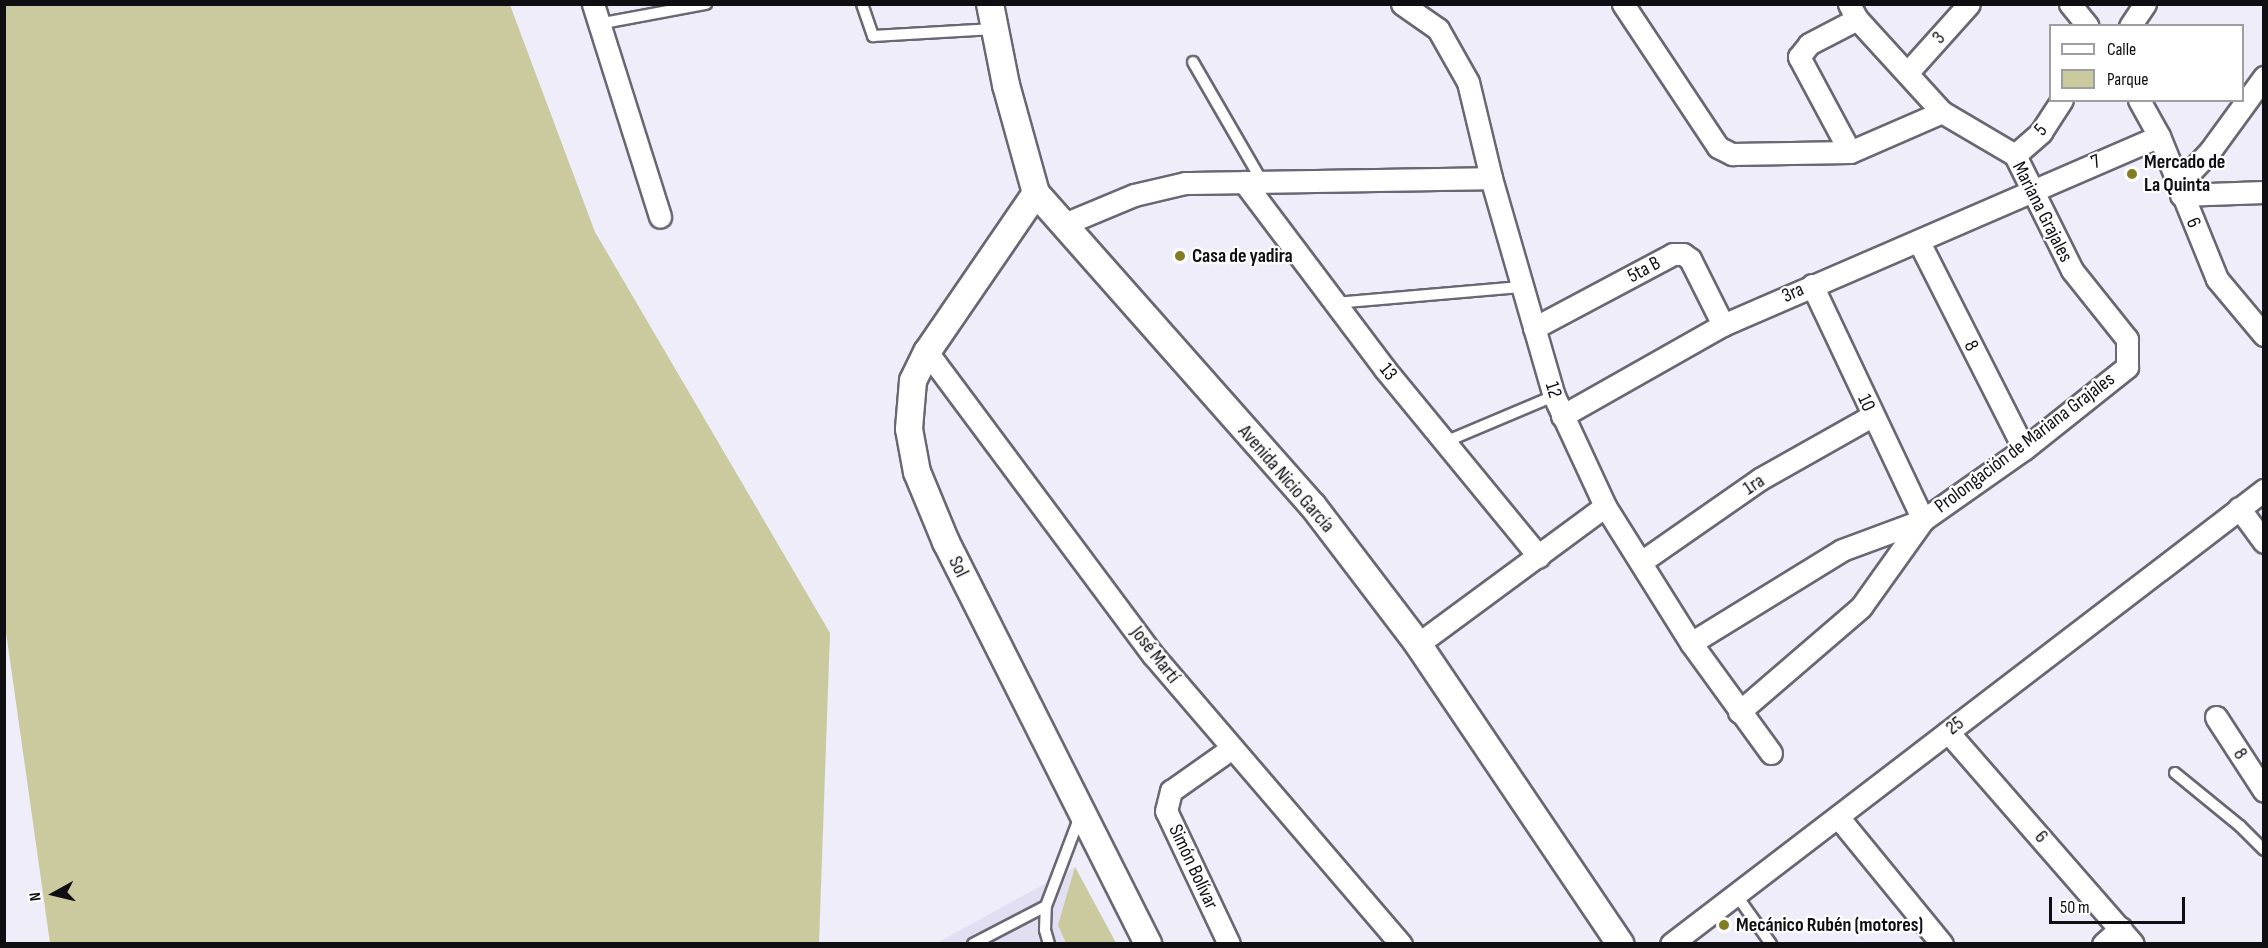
<!DOCTYPE html>
<html>
<head>
<meta charset="utf-8">
<style>
  body { margin:0 }
  #map { position:relative; width:2268px; height:948px; overflow:hidden; background:#f0edfa; font-family:"Sofia Sans Condensed",sans-serif }
  div>[style] { position:absolute }
  [style*='--x'] { left:calc(var(--x)*1px); top:calc(var(--y)*1px); width:calc(var(--w)*1px); rotate:calc(var(--a)*1deg) }
  .built>* { inset:0; background:#e3dff3 }
  .green>* { inset:0; background:#cbc99e }
  .roads { filter:drop-shadow(2px 0 #696772) drop-shadow(-2px 0 #696772) drop-shadow(0 2px #696772) drop-shadow(0 -2px #696772) }
  .service>* { height:10px; margin:-5px; padding:0 5px; transform-origin:5px; border-radius:5px; background:#fff }
  .minor>* { height:21px; margin:-10.5px; padding:0 10.5px; transform-origin:10.5px; border-radius:10.5px; background:#fff }
  .tertiary>* { height:26px; margin:-13px; padding:0 13px; transform-origin:13px; border-radius:13px; background:#fff }
  .dots>* { width:16px; height:16px; translate:-50% -50%; box-sizing:border-box; border:3px solid #fff; border-radius:50% }
  span { translate:-50% -50%; white-space:nowrap; text-align:center; line-height:1.15; -webkit-text-stroke:4.5px #fff; paint-order:stroke }
  .street-label { font-size:20px; color:#0f0e13 }
  .poi-label { font-size:20px; color:#0f0e13; font-weight:700 }
  .left { translate:0 -50%; text-align:left }
  .frame { position:absolute; inset:0; border:6px solid #0f0e13; pointer-events:none }
  .legend { position:absolute; left:2049px; top:24px; width:195px; height:78px; box-sizing:border-box; background:#fff; border:2px solid #9f9fa1; margin:0; padding:8px 10px; list-style:none; font-size:18px; color:#0f0e13 }
  .legend li { display:flex; align-items:center; gap:12px; height:30px }
  .legend b { width:30px; border:2px solid #9f9fa1 }
  .north { position:absolute; left:24px; top:864px; width:60px; height:60px; -webkit-text-stroke:4px #fff; paint-order:stroke; rotate:262deg; font-size:16px; font-weight:700; line-height:24px; text-align:center; color:#0f0e13 }
  .north::after { content:''; display:block; margin:auto; width:21px; height:27px; background:#0f0e13; clip-path:polygon(50% 0,100% 100%,50% 72%,0 100%) }
  .scale { position:absolute; left:2049px; top:897px; width:136px; height:27px; box-sizing:border-box; border:3px solid #0f0e13; border-top:0; padding-left:8px; font-size:18px; line-height:21px; white-space:nowrap; color:#0f0e13; -webkit-text-stroke:4px #fff; paint-order:stroke }
</style>
</head>
<body>
<div id="map">
  <div class="built">
    <div style="clip-path:polygon(1075px 867px,1116px 943px,935px 944px)"></div>
  </div>
  <div class="green">
    <div style="clip-path:polygon(4px 5px,510px 5px,595px 232px,830px 633px,819px 943px,50px 943px,4px 618px)"></div>
    <div style="clip-path:polygon(1075px 867px,1116px 943px,1066px 943px,1058px 925px)"></div>
  </div>
  <div class="roads">
    <div class="service">
      <div style="--x:862;--y:4;--w:34;--a:71"></div>
      <div style="--x:873;--y:36;--w:121;--a:-3.3"></div>
      <div style="--x:598;--y:24;--w:110;--a:-10.5"></div>
      <div style="--x:1193;--y:62;--w:136;--a:60"></div>
      <div style="--x:1334;--y:303;--w:188;--a:-4.9"></div>
      <div style="--x:1445;--y:442;--w:118;--a:-22.9"></div>
      <div style="--x:2175;--y:773;--w:84;--a:39.2"></div>
      <div style="--x:2240;--y:826;--w:34;--a:45"></div>
      <div style="--x:1737;--y:896;--w:59;--a:54.7"></div>
      <div style="--x:973;--y:944;--w:82;--a:-27.5"></div>
      <div style="--x:1049;--y:944;--w:15;--a:-106"></div>
      <div style="--x:1045;--y:930;--w:24;--a:-88"></div>
      <div style="--x:1046;--y:906;--w:96;--a:-69.3"></div>
    </div>
    <div class="minor">
      <div style="--x:593;--y:4;--w:223;--a:72.5"></div>
      <div style="--x:1402;--y:4;--w:44;--a:34.8"></div>
      <div style="--x:1438;--y:29;--w:61;--a:60.5"></div>
      <div style="--x:1468;--y:82;--w:99;--a:76.5"></div>
      <div style="--x:1491;--y:178;--w:227;--a:73.9"></div>
      <div style="--x:1554;--y:396;--w:121;--a:65.1"></div>
      <div style="--x:1605;--y:506;--w:162;--a:57.9"></div>
      <div style="--x:1691;--y:643;--w:136;--a:54"></div>
      <div style="--x:1623;--y:4;--w:172;--a:56.4"></div>
      <div style="--x:1718;--y:147;--w:16;--a:27"></div>
      <div style="--x:1732;--y:154;--w:118;--a:-1"></div>
      <div style="--x:1850;--y:152;--w:100;--a:-23.5"></div>
      <div style="--x:2070;--y:4;--w:28;--a:51"></div>
      <div style="--x:2130;--y:26;--w:27;--a:-56"></div>
      <div style="--x:1908;--y:72;--w:91;--a:-48.1"></div>
      <div style="--x:2139;--y:100;--w:41;--a:60.9"></div>
      <div style="--x:2159;--y:136;--w:154;--a:67.9"></div>
      <div style="--x:2217;--y:279;--w:73;--a:50"></div>
      <div style="--x:1850;--y:152;--w:108;--a:-118.2"></div>
      <div style="--x:1799;--y:57;--w:16;--a:-52"></div>
      <div style="--x:1809;--y:44;--w:54;--a:-27.5"></div>
      <div style="--x:2015;--y:155;--w:35;--a:-41"></div>
      <div style="--x:2041;--y:132;--w:38;--a:-57"></div>
      <div style="--x:1244;--y:182;--w:233;--a:53"></div>
      <div style="--x:1384;--y:368;--w:244;--a:50.6"></div>
      <div style="--x:2179;--y:184;--w:45;--a:-46.8"></div>
      <div style="--x:2210;--y:151;--w:92;--a:-53.9"></div>
      <div style="--x:2181;--y:195;--w:83;--a:-2.1"></div>
      <div style="--x:1062;--y:225;--w:78;--a:-22.6"></div>
      <div style="--x:1134;--y:195;--w:52;--a:-13.2"></div>
      <div style="--x:1185;--y:183;--w:306;--a:-0.9"></div>
      <div style="--x:1919;--y:242;--w:232;--a:63.1"></div>
      <div style="--x:1812;--y:285;--w:260;--a:64.7"></div>
      <div style="--x:1534;--y:328;--w:157;--a:-28"></div>
      <div style="--x:1673;--y:254;--w:10;--a:0"></div>
      <div style="--x:1683;--y:254;--w:9;--a:36"></div>
      <div style="--x:1690;--y:259;--w:74;--a:63.4"></div>
      <div style="--x:927;--y:352;--w:378;--a:53.3"></div>
      <div style="--x:1153;--y:655;--w:381;--a:49.4"></div>
      <div style="--x:1562;--y:416;--w:185;--a:-29.5"></div>
      <div style="--x:1723;--y:325;--w:475;--a:-23.4"></div>
      <div style="--x:2239;--y:508;--w:42;--a:53.7"></div>
      <div style="--x:1641;--y:562;--w:145;--a:-34.9"></div>
      <div style="--x:1760;--y:479;--w:129;--a:-29.4"></div>
      <div style="--x:1691;--y:643;--w:177;--a:-31.6"></div>
      <div style="--x:1842;--y:550;--w:86;--a:-20.3"></div>
      <div style="--x:1923;--y:520;--w:123;--a:-35.1"></div>
      <div style="--x:2024;--y:449;--w:132;--a:-38.5"></div>
      <div style="--x:2127;--y:367;--w:28;--a:-90"></div>
      <div style="--x:2127;--y:339;--w:88;--a:-128.6"></div>
      <div style="--x:2072;--y:270;--w:128;--a:-116.4"></div>
      <div style="--x:2015;--y:155;--w:85;--a:-149.5"></div>
      <div style="--x:1942;--y:112;--w:126;--a:-132.4"></div>
      <div style="--x:1857;--y:19;--w:17;--a:-118"></div>
      <div style="--x:1418;--y:644;--w:232;--a:-36.4"></div>
      <div style="--x:1739;--y:712;--w:161;--a:-40.7"></div>
      <div style="--x:1861;--y:607;--w:107;--a:-54.5"></div>
      <div style="--x:2216;--y:717;--w:88;--a:57"></div>
      <div style="--x:1948;--y:732;--w:281;--a:48.9"></div>
      <div style="--x:1838;--y:817;--w:164;--a:50.7"></div>
      <div style="--x:1229;--y:944;--w:147;--a:-115.3"></div>
      <div style="--x:1166;--y:811;--w:21;--a:-76"></div>
      <div style="--x:1171;--y:791;--w:75;--a:-35.2"></div>
      <div style="--x:1671;--y:944;--w:747;--a:-37.44"></div>
      <div style="--x:2103;--y:944;--w:24;--a:-42"></div>
    </div>
    <div class="tertiary">
      <div style="--x:990;--y:4;--w:83;--a:78.8"></div>
      <div style="--x:1006;--y:85;--w:112;--a:74.5"></div>
      <div style="--x:1036;--y:193;--w:418;--a:48.5"></div>
      <div style="--x:1313;--y:506;--w:173;--a:52.7"></div>
      <div style="--x:1418;--y:644;--w:362;--a:56"></div>
      <div style="--x:1036;--y:193;--w:193;--a:124.4"></div>
      <div style="--x:927;--y:352;--w:32;--a:116"></div>
      <div style="--x:913;--y:381;--w:48;--a:94.8"></div>
      <div style="--x:909;--y:429;--w:44;--a:79.5"></div>
      <div style="--x:917;--y:472;--w:76;--a:67.5"></div>
      <div style="--x:946;--y:542;--w:450;--a:63.3"></div>
    </div>
  </div>
  <div class="dots">
    <div style="left:2132px;top:174px;background:#827c22"></div>
    <div style="left:1180px;top:256px;background:#827c22"></div>
    <div style="left:1724px;top:925px;background:#827c22"></div>
  </div>
  <div class="street-label">
    <span style="left:1939px;top:38px;rotate:-48deg">3</span>
    <span style="left:2041px;top:130px;rotate:-49deg">5</span>
    <span style="left:2096px;top:162px;rotate:-23deg">7</span>
    <span style="left:2042px;top:212px;rotate:63deg">Mariana Grajales</span>
    <span style="left:2193px;top:223px;rotate:67deg">6</span>
    <span style="left:1644px;top:270px;rotate:-28deg">5ta B</span>
    <span style="left:1793px;top:293px;rotate:-24deg">3ra</span>
    <span style="left:1971px;top:346px;rotate:63deg">8</span>
    <span style="left:1388px;top:372px;rotate:51deg">13</span>
    <span style="left:1553px;top:390px;rotate:72deg">12</span>
    <span style="left:1866px;top:403px;rotate:65deg">10</span>
    <span style="left:2025px;top:443px;rotate:-37deg">Prolongación de Mariana Grajales</span>
    <span style="left:1286px;top:479px;rotate:49deg">Avenida Nicio García</span>
    <span style="left:1754px;top:485px;rotate:-33deg">1ra</span>
    <span style="left:958px;top:567px;rotate:64deg">Sol</span>
    <span style="left:1155px;top:655px;rotate:52deg">José Martí</span>
    <span style="left:1955px;top:726px;rotate:-38deg">25</span>
    <span style="left:2240px;top:754px;rotate:57deg">8</span>
    <span style="left:2041px;top:837px;rotate:49deg">6</span>
    <span style="left:1193px;top:867px;rotate:65deg">Simón Bolívar</span>
  </div>
  <div class="poi-label">
    <span class="left" style="left:2144px;top:174px">Mercado de<br>La Quinta</span>
    <span class="left" style="left:1192px;top:256px">Casa de yadira</span>
    <span class="left" style="left:1736px;top:925px">Mecánico Rubén (motores)</span>
  </div>
  <div class="frame"></div>
  <ul class="legend">
  <li><b style="height:8px;background:#fff"></b>Calle</li>
  <li><b style="height:16px;background:#cbc99e"></b>Parque</li>
  </ul>
  <div class="north">N</div>
  <div class="scale">50 m</div>
</div>
</body>
</html>
